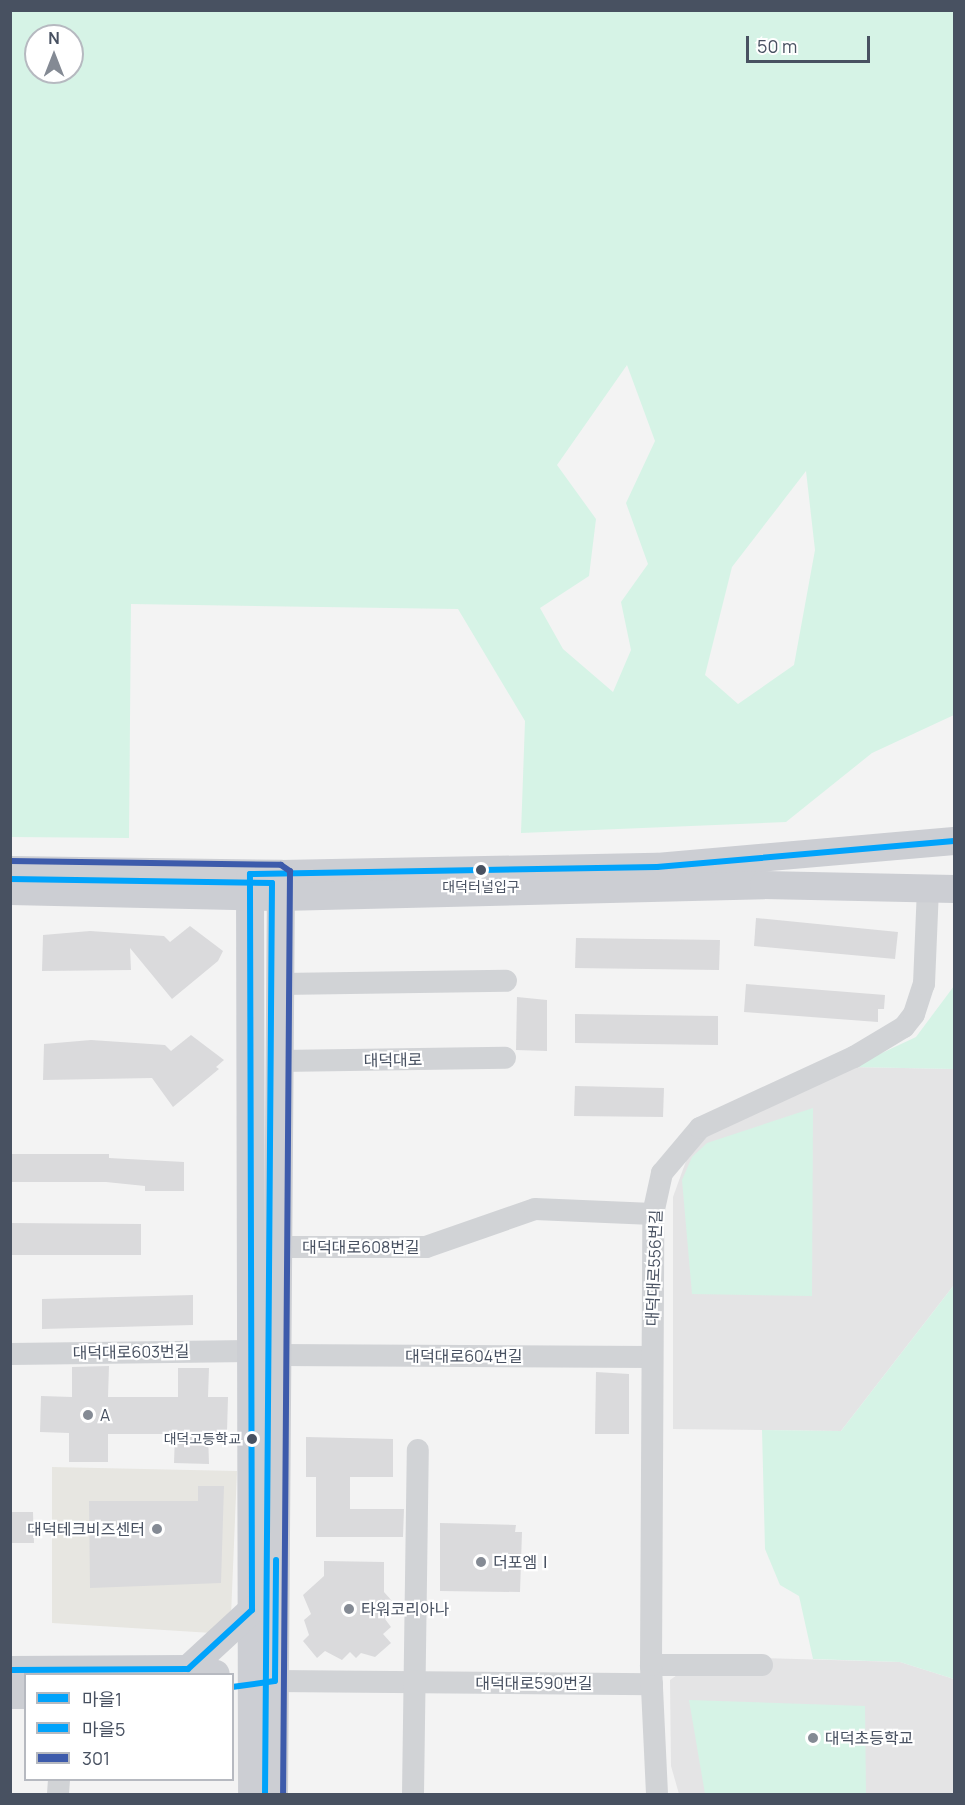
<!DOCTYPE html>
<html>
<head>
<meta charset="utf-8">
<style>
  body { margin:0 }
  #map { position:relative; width:965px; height:1805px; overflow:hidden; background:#f3f3f3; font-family:Manrope,"Noto Sans KR",sans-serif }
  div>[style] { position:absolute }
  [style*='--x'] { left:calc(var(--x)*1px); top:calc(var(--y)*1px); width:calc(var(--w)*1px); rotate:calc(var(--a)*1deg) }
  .commercial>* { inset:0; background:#e7e6e1 }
  .education>* { inset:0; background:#e4e4e5 }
  .green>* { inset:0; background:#d6f3e6 }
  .building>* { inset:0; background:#dadadc }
  .minor>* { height:22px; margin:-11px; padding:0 11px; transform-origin:11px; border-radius:11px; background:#d1d3d6 }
  .major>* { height:28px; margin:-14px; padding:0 14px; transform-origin:14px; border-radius:14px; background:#ccced3 }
  .bus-1>* { height:6px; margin:-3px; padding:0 3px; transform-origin:3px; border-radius:3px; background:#00a3fb }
  .bus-2>* { height:6px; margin:-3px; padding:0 3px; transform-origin:3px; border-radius:3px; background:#00a3fb }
  .bus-3>* { height:6px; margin:-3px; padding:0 3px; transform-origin:3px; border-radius:3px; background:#3d5bab }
  .dots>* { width:16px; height:16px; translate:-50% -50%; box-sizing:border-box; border:3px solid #fff; border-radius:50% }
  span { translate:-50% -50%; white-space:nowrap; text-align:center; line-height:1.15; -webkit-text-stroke:4.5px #fff; paint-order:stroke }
  .bus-label { font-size:14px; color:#485161 }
  .right { translate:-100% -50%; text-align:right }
  .street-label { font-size:16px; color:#485161 }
  .poi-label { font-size:16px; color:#485161 }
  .left { translate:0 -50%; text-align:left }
  .frame { position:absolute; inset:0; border:12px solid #485161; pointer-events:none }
  .legend { position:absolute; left:24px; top:1673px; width:210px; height:108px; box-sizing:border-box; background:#fff; border:2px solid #b6b9c0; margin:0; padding:8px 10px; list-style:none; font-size:18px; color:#485161 }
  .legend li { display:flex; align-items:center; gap:12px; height:30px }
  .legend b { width:30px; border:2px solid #b6b9c0 }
  .north { position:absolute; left:24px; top:24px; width:60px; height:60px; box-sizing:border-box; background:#fff; border:2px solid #b6b9c0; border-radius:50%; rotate:0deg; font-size:16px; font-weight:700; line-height:24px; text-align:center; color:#485161 }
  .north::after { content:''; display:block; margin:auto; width:21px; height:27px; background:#848a94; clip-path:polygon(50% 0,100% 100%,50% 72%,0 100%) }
  .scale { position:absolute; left:746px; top:36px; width:124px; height:27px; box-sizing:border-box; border:3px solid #485161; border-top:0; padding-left:8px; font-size:18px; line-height:21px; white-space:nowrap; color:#485161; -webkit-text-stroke:4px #fff; paint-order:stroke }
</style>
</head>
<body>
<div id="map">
  <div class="commercial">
    <div style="clip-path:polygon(52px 1467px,237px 1471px,231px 1616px,212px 1633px,52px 1623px)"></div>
  </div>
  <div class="education">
    <div style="clip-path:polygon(852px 1067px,954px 1069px,954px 1285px,841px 1431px,673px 1429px,673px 1197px,690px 1150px,709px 1131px)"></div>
    <div style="clip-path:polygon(761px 1658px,900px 1662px,954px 1679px,954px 1794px,679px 1794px,671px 1766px,670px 1680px,680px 1673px)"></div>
  </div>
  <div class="green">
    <div style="clip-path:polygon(evenodd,11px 10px,954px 11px,954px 715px,872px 753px,786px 822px,521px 833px,525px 721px,458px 609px,131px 604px,129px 838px,11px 837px,11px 10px,36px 36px,72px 36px,72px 72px,36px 72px,36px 36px,11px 10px,627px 365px,655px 441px,626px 503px,648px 564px,621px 602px,631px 650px,613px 692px,563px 649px,540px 608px,589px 576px,596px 519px,557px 465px,627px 365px,11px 10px,806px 471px,815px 550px,794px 665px,738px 704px,705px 675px,732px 567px,806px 471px)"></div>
    <div style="clip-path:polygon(954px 986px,954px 1069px,852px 1067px,916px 1037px)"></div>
    <div style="clip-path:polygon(813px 1108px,812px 1296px,692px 1294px,682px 1180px,692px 1157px,707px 1143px)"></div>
    <div style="clip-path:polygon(954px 1285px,954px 1679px,900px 1662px,813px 1659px,799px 1596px,780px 1585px,765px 1549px,762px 1430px,841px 1431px)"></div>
    <div style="clip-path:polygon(689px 1700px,865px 1706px,866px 1794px,705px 1794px)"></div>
  </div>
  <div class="building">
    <div style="clip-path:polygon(756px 918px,898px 932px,895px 959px,754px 946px)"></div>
    <div style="clip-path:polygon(190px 926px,223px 951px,218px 961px,172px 999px,130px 948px,131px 970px,42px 971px,43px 935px,90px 931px,164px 936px,170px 942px)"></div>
    <div style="clip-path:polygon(576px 938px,720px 940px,719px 970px,575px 968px)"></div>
    <div style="clip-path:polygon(746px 984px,885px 995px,884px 1009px,878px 1009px,878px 1022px,744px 1012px)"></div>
    <div style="clip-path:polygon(517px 997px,547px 1000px,547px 1051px,516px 1050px)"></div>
    <div style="clip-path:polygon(575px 1014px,718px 1016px,718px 1045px,575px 1043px)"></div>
    <div style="clip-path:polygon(191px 1035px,224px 1060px,216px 1067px,219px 1069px,173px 1107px,152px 1078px,43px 1080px,44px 1044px,91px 1040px,165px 1045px,171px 1051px)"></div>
    <div style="clip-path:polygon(575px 1086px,664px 1088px,663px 1117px,574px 1116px)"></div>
    <div style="clip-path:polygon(10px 1154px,109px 1154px,109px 1158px,184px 1162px,184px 1191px,145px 1191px,145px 1186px,106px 1182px,10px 1182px)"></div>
    <div style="clip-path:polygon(10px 1223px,141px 1224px,141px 1255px,10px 1255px)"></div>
    <div style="clip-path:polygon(193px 1295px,193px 1325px,42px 1329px,42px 1299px)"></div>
    <div style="clip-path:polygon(109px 1366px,108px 1397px,178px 1397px,178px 1368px,209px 1368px,208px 1397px,228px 1397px,227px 1432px,208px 1433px,209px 1464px,174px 1463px,175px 1434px,108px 1434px,108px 1462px,69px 1462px,69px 1433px,40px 1432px,41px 1396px,72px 1397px,72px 1367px)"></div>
    <div style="clip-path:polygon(596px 1372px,629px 1374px,629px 1434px,595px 1434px)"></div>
    <div style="clip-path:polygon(306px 1437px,393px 1439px,393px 1477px,350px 1477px,350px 1509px,404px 1509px,403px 1537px,316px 1537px,316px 1477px,306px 1477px)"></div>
    <div style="clip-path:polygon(198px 1486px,224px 1486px,221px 1583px,90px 1588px,89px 1501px,198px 1501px)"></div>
    <div style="clip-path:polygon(10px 1512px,33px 1512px,34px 1543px,10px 1543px)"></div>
    <div style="clip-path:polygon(440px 1523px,516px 1525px,515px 1532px,522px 1532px,520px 1592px,440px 1591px)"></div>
    <div style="clip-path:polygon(324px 1561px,384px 1562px,384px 1592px,392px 1601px,387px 1605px,392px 1613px,385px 1619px,391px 1627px,383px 1634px,391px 1643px,375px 1657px,361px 1653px,356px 1658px,350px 1652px,342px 1660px,325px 1651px,317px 1658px,303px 1641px,309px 1635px,304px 1620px,311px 1614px,303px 1595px,324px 1576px)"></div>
  </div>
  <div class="minor">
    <div style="--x:281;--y:984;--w:225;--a:-0.8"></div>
    <div style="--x:280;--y:1061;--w:225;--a:-0.8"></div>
    <div style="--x:278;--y:1247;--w:148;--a:0"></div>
    <div style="--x:426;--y:1247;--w:115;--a:-19.2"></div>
    <div style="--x:535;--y:1209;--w:118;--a:2.4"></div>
    <div style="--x:10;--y:1354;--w:241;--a:-0.7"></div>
    <div style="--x:277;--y:1355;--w:375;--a:0.3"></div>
    <div style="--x:651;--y:1665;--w:111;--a:0"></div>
    <div style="--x:275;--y:1681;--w:377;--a:0.5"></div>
    <div style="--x:58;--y:1794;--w:14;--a:-86"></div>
    <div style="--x:413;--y:1794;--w:344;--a:-89.2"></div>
    <div style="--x:657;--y:1794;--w:129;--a:-92.7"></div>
    <div style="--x:651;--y:1665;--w:451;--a:-89.7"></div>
    <div style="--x:653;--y:1214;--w:42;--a:-77.6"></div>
    <div style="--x:662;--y:1173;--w:59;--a:-49.8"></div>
    <div style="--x:700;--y:1128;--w:170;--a:-24.8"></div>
    <div style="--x:854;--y:1057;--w:58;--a:-31"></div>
    <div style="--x:904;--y:1027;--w:16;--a:-52"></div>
    <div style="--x:914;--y:1014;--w:32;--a:-72"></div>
    <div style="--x:924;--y:984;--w:96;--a:-87.6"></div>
  </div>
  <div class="major">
    <div style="--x:10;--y:870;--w:271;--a:0.8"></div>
    <div style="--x:281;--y:874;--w:376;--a:-1.1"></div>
    <div style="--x:657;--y:867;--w:298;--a:-5"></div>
    <div style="--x:250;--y:879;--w:915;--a:89.87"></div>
    <div style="--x:10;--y:891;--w:271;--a:1.3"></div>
    <div style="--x:281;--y:897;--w:483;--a:-1.4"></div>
    <div style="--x:764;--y:885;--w:190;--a:1.2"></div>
    <div style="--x:188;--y:1669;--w:87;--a:-42.7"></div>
    <div style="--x:10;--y:1670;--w:178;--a:-0.3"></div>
    <div style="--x:188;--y:1669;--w:28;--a:10"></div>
    <div style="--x:10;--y:1695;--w:16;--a:0"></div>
    <div style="--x:274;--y:1794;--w:914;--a:-89.56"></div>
  </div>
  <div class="bus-1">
    <div style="--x:10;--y:1670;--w:178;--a:-0.3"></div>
    <div style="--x:188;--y:1669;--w:87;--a:-42.7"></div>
    <div style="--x:252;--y:1610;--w:736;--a:-90.16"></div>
    <div style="--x:250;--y:874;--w:407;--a:-1"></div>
    <div style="--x:657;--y:867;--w:298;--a:-5"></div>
    <div style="--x:232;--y:1687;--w:43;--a:-7.9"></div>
    <div style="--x:275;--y:1681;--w:121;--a:-89.5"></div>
  </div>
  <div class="bus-2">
    <div style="--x:10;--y:879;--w:262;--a:0.9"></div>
    <div style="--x:272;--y:883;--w:911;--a:90.44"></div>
  </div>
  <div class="bus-3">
    <div style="--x:10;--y:861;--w:271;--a:0.8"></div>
    <div style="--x:281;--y:865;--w:11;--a:34"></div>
    <div style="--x:290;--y:871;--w:923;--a:90.43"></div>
  </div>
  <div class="dots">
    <div style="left:481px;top:870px;background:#485161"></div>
    <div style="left:88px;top:1415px;background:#848a94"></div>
    <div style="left:252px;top:1439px;background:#485161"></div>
    <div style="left:157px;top:1529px;background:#848a94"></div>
    <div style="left:481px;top:1562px;background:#848a94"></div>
    <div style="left:349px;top:1609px;background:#848a94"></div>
    <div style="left:813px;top:1738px;background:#848a94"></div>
  </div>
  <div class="bus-label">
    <span style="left:481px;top:887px">대덕터널입구</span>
    <span class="right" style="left:241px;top:1439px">대덕고등학교</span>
  </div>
  <div class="street-label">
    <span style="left:393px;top:1060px;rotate:-1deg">대덕대로</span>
    <span style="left:361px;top:1247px">대덕대로608번길</span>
    <span style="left:654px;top:1268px;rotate:-88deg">대덕대로556번길</span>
    <span style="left:131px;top:1352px;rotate:-1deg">대덕대로603번길</span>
    <span style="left:464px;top:1356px">대덕대로604번길</span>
    <span style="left:534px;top:1683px">대덕대로590번길</span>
  </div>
  <div class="poi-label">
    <span class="left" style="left:100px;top:1415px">A</span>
    <span class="right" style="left:145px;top:1529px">대덕테크비즈센터</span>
    <span class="left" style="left:493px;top:1562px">더포엠Ⅰ</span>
    <span class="left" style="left:361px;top:1609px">타워코리아나</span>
    <span class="left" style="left:825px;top:1738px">대덕초등학교</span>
  </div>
  <div class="frame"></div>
  <ul class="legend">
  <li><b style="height:8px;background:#00a3fb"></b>마을1</li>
  <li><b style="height:8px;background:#00a3fb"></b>마을5</li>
  <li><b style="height:8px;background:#3d5bab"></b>301</li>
  </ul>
  <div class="north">N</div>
  <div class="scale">50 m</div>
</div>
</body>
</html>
